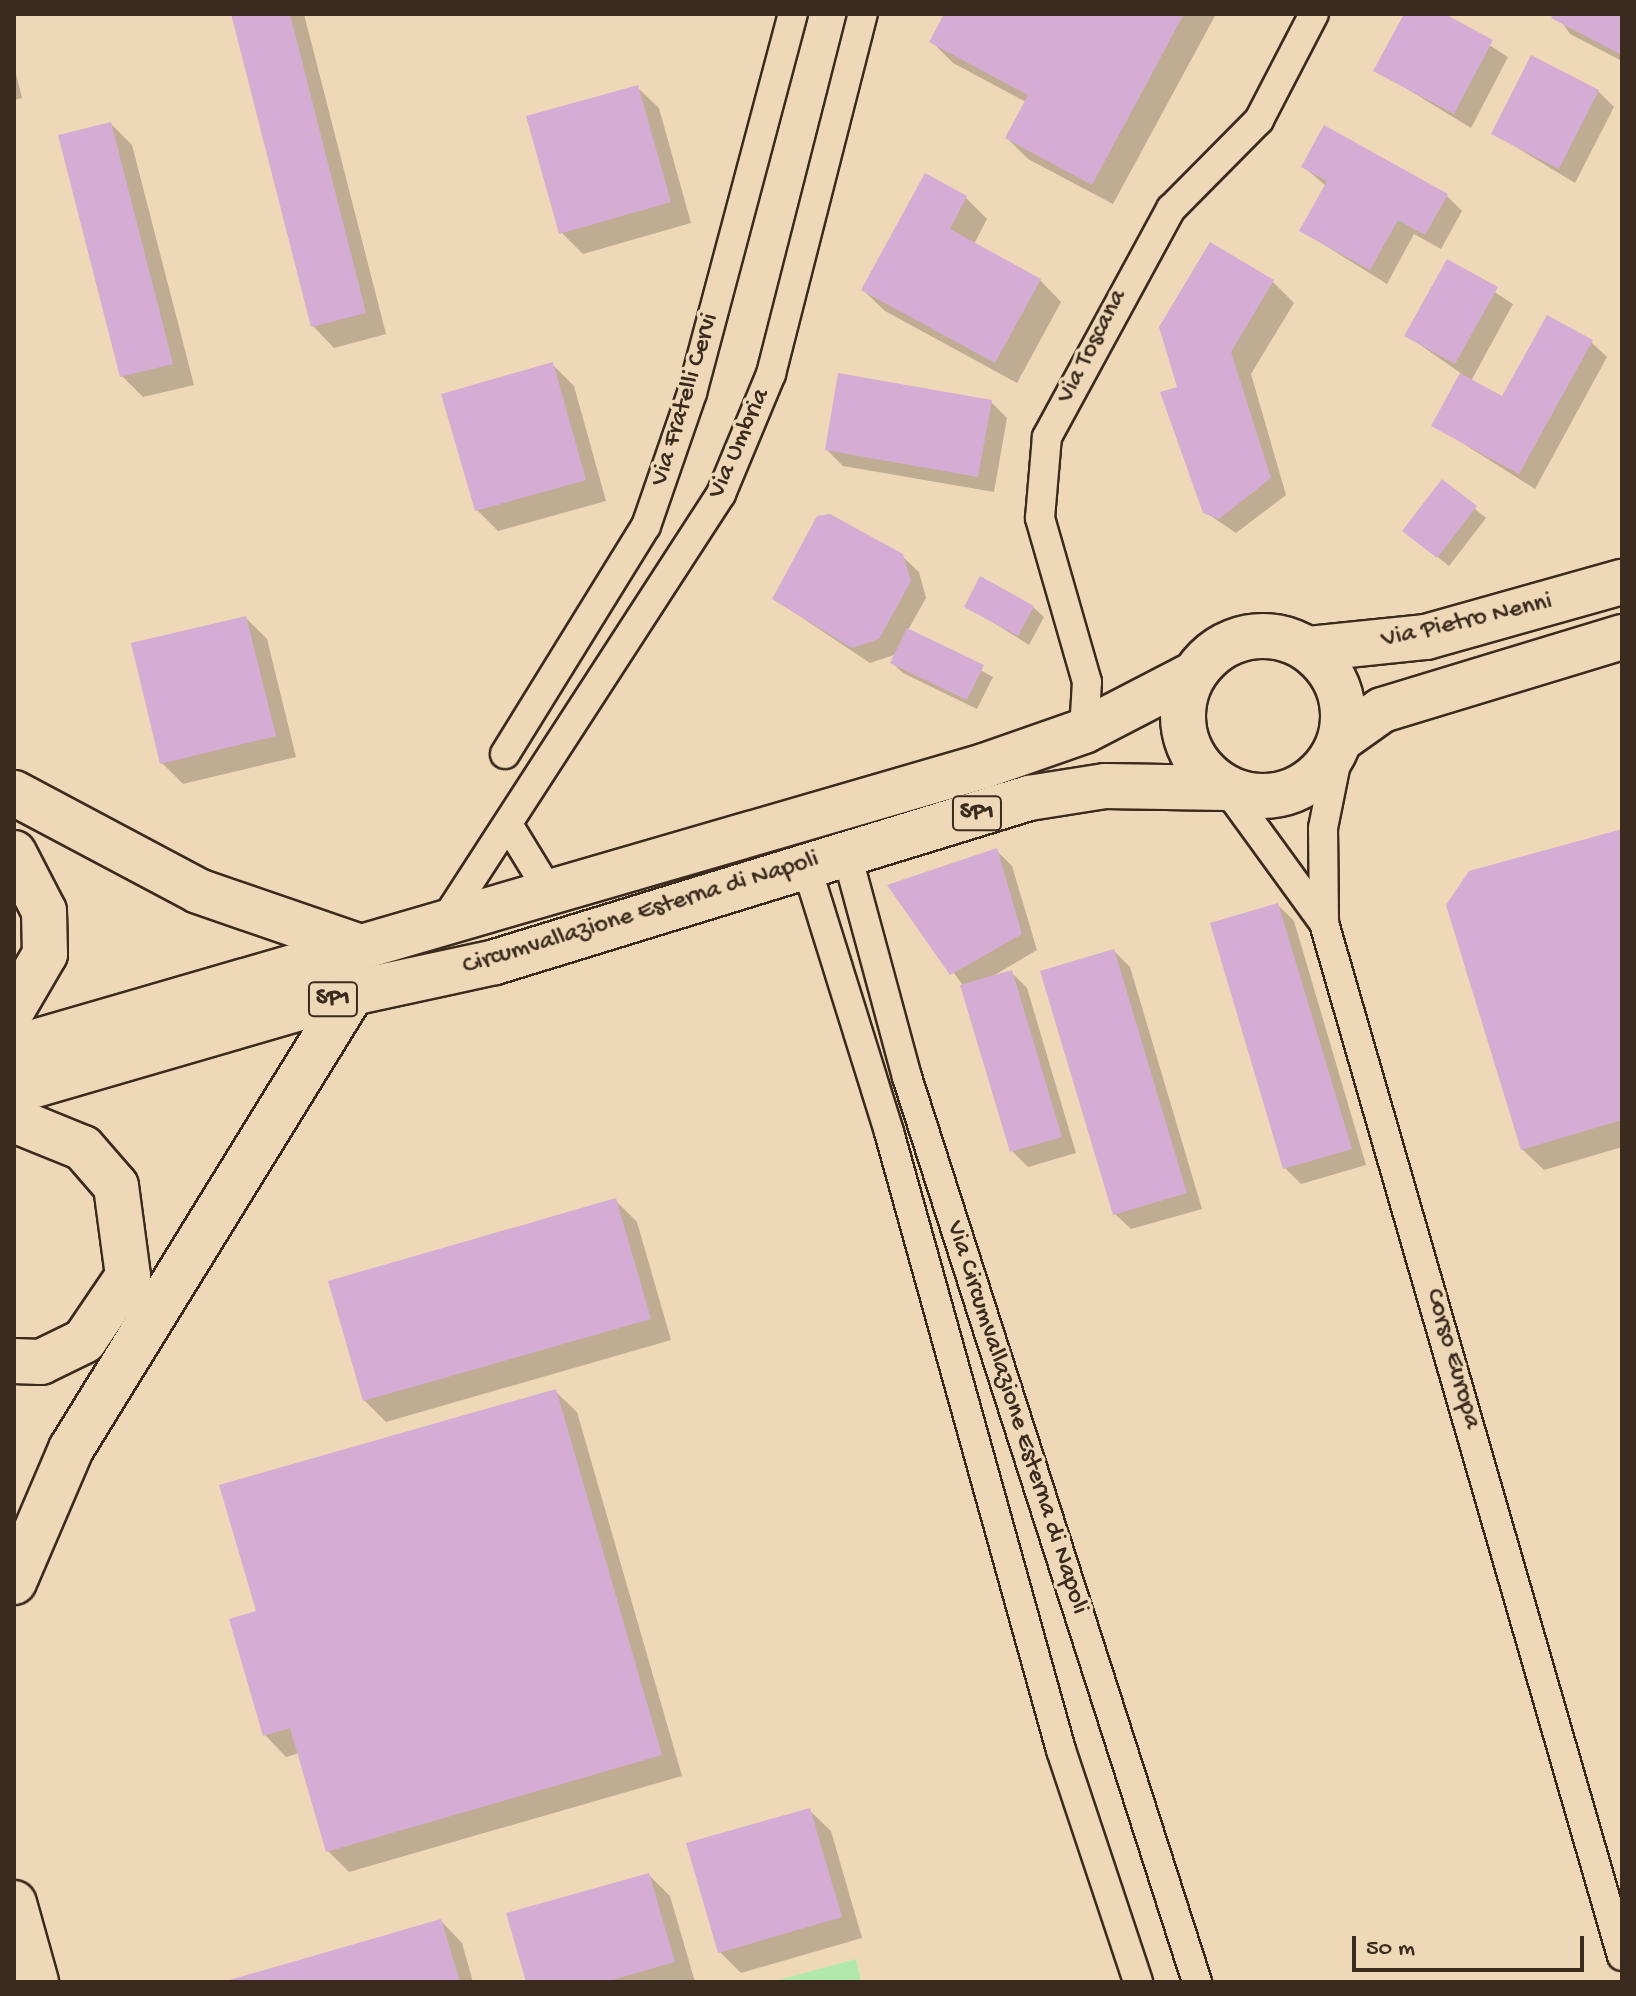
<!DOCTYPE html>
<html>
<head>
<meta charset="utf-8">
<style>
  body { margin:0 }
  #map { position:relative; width:1636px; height:1996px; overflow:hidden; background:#efd8b7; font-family:"Gochi Hand",sans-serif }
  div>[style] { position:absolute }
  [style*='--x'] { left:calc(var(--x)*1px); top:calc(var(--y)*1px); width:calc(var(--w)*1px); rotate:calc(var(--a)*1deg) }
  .green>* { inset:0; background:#b1e9ad }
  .shadow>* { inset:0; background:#0003 }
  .building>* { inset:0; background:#d5add4 }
  .roads { filter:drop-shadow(2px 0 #3b2a1e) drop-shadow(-2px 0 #3b2a1e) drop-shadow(0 2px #3b2a1e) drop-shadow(0 -2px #3b2a1e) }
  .street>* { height:28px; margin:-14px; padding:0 14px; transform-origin:14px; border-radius:14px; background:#efd8b7 }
  .primary>* { height:44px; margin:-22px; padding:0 22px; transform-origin:22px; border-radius:22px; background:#efd8b7 }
  .primary>.ring { margin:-22px; padding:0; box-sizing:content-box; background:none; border:44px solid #efd8b7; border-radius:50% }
  .highway>* { height:44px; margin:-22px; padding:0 22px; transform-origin:22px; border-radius:22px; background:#efd8b7 }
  span { translate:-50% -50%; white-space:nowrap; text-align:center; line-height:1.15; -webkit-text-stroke:7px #efd8b7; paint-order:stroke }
  .shield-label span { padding:2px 6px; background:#efd8b7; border:2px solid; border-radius:6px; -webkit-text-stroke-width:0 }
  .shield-label { font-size:24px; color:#3b2a1e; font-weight:700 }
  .street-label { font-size:26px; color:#3b2a1e }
  .frame { position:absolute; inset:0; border:16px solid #3b2a1e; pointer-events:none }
  .scale { position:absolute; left:1352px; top:1936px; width:232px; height:36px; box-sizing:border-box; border:4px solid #3b2a1e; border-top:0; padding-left:10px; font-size:24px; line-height:28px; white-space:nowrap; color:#3b2a1e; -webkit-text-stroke:6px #efd8b7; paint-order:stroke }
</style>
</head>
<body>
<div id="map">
  <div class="green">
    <div style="clip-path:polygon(856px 1959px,861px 1982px,771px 1982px)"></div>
  </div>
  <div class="shadow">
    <div style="clip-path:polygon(233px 14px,304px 14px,386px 334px,334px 348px,313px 326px)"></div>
    <div style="clip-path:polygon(947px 14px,1216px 14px,1113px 204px,1028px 159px,1007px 138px,1026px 102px,953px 63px,932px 42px)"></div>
    <div style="clip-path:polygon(1406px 14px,1441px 14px,1508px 57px,1471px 128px,1376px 70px)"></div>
    <div style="clip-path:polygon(1556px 14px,1622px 14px,1622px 61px,1570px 34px)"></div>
    <div style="clip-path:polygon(14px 66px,22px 98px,14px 100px)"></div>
    <div style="clip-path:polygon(637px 87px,659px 108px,691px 223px,583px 254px,561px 232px)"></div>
    <div style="clip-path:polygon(1598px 91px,1614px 107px,1575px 183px,1493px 133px)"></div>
    <div style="clip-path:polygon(111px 124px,132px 145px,194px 385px,143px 397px,122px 376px)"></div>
    <div style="clip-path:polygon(1304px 167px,1446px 195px,1462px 211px,1441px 249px,1414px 234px,1387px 284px,1302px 231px,1326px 186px)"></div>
    <div style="clip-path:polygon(966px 198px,987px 219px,974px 244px,1040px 280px,1061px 302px,1017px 383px,885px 311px,863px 290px)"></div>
    <div style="clip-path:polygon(1447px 261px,1513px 304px,1471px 381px,1503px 399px,1591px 342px,1607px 357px,1535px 489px,1434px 425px,1462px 374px,1406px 335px)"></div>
    <div style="clip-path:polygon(1273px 282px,1294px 303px,1251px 374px,1286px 495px,1236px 533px,1205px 512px,1180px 388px)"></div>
    <div style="clip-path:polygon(553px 365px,574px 386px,606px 501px,498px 531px,477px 510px)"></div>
    <div style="clip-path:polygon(991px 402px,1007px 418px,994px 492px,843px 466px,827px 450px)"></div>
    <div style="clip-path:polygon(1442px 482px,1486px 518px,1449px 566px,1405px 531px)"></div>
    <div style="clip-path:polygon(902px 556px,919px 572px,926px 598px,908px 630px,993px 677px,977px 709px,903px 673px,892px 663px,897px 654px,870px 663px,774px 599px)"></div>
    <div style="clip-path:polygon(967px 606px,1033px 607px,1044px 617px,1029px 645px)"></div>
    <div style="clip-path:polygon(246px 618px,267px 639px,296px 757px,183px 784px,162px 763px)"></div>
    <div style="clip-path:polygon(1622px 831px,1622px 1147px,1544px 1170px,1522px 1149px)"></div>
    <div style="clip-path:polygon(996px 850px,1012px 866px,1037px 950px,993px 976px,1011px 972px,1027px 988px,1076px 1153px,1028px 1167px,1012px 1151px,962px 984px,890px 886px)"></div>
    <div style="clip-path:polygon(1278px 905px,1294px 921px,1366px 1165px,1301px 1184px,1285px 1168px)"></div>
    <div style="clip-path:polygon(1114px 951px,1130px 967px,1202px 1209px,1131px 1229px,1115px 1214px)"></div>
    <div style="clip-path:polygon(615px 1200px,637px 1222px,671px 1340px,386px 1422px,364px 1400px)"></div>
    <div style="clip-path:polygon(555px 1391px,577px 1412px,682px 1776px,349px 1872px,328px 1851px,299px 1753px,286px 1757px,265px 1735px,258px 1613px)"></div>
    <div style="clip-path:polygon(809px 1810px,831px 1831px,862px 1938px,741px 1973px,720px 1952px)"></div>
    <div style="clip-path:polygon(649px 1875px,670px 1896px,695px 1982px,528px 1982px)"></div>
    <div style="clip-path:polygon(441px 1921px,462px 1943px,473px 1982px,230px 1982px)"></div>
  </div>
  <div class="building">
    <div style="clip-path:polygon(231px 14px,290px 14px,366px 313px,311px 327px)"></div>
    <div style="clip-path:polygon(944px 14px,1184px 14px,1092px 185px,1005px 138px,1028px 95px,929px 42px)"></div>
    <div style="clip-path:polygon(1404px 14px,1445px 14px,1493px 40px,1454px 114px,1373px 71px)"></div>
    <div style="clip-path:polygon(1554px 14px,1622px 14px,1622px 55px,1551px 18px)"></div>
    <div style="clip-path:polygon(1531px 55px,1599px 90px,1559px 169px,1491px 134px)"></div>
    <div style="clip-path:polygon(638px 85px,671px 202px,559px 234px,526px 116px)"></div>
    <div style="clip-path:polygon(111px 122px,173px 364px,120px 377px,58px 135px)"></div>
    <div style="clip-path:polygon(1324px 125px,1448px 194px,1425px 235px,1398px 220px,1370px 270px,1299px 231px,1327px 181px,1301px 167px)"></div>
    <div style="clip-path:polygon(925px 173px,967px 196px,950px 229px,1041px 279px,995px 363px,861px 290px)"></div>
    <div style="clip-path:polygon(1210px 242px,1274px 280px,1231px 352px,1271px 478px,1219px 519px,1203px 513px,1160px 392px,1177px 387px,1159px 327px)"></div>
    <div style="clip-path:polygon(1447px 259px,1498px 287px,1455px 364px,1404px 336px)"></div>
    <div style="clip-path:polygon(1547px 315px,1593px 340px,1519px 474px,1431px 426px,1460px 373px,1502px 396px)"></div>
    <div style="clip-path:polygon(553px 362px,586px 480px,475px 511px,441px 394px)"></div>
    <div style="clip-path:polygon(838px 373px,992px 400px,978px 477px,825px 450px)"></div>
    <div style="clip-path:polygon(1442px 479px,1477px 506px,1437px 558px,1402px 531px)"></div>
    <div style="clip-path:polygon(830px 514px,903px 554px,911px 581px,879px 639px,852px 648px,772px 599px,817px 516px)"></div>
    <div style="clip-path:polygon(980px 576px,1034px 606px,1018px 636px,964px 607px)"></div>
    <div style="clip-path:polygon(246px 616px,276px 736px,160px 764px,131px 643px)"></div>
    <div style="clip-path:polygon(907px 628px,984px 665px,967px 700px,890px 663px)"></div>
    <div style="clip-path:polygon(1622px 829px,1622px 1120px,1521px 1150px,1446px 905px,1469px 871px)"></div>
    <div style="clip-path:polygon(997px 848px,1022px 934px,950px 975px,887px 885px)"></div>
    <div style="clip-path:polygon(1278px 903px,1352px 1149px,1283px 1169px,1210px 923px)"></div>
    <div style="clip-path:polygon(1114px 949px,1187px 1193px,1113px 1215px,1040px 971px)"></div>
    <div style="clip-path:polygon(1012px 970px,1062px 1137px,1010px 1152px,960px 985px)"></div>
    <div style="clip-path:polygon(616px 1198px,651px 1319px,363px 1401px,328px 1281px)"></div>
    <div style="clip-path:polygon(556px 1389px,662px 1755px,326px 1852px,290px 1728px,263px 1736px,229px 1619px,256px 1611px,219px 1485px)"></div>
    <div style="clip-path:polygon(810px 1808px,842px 1917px,718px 1953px,686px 1843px)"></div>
    <div style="clip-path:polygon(649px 1873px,675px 1962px,605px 1982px,526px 1982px,506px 1913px)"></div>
    <div style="clip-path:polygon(441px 1919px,460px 1982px,226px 1982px,226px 1981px)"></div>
  </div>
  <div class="roads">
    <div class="street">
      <div style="--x:1084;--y:731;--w:49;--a:-86.5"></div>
      <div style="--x:1087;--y:682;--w:171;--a:-106"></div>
      <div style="--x:1040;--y:518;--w:81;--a:-85.1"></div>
      <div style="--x:1047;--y:437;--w:260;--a:-61.5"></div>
      <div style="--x:1171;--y:209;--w:125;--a:-45.3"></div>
      <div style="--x:1259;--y:120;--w:119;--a:-62.6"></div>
      <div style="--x:505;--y:754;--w:268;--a:-58.3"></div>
      <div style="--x:646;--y:526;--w:141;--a:-70.9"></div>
      <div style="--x:692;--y:393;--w:392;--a:-75.1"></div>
      <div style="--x:1226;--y:788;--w:167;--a:54"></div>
      <div style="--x:1324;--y:923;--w:1075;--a:73.91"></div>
      <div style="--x:509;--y:826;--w:75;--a:58.6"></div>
      <div style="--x:846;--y:851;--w:234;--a:74.9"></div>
      <div style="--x:907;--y:1077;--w:950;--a:72.23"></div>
      <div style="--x:805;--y:862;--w:283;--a:72.7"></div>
      <div style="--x:889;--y:1132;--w:641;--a:74.45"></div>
      <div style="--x:1061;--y:1750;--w:244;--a:71.6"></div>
      <div style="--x:445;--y:920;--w:508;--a:-57.06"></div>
      <div style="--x:721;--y:494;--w:130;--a:-67.4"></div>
      <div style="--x:771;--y:374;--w:372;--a:-75.7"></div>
      <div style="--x:1324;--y:922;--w:94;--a:-90.6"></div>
      <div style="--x:1323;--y:828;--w:91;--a:-78.6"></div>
    </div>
    <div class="primary">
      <div class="ring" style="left:1183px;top:636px;width:116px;height:116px"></div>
      <div style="--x:1309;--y:649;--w:118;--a:-5.9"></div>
      <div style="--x:1426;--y:637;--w:204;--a:-15.7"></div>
      <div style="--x:1341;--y:739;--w:50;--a:-35.3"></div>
      <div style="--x:1382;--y:710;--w:251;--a:-16.9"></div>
      <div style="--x:14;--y:1903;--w:82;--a:74.4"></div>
    </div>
    <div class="highway">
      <div style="--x:14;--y:793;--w:208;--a:28"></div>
      <div style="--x:198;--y:891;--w:169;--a:19"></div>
      <div style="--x:14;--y:853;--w:65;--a:62.7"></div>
      <div style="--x:44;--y:911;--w:43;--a:88.7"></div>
      <div style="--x:45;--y:954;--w:61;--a:120.3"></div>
      <div style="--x:14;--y:1048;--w:1010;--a:-16.21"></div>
      <div style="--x:984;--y:766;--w:106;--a:-19.3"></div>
      <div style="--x:1084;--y:731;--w:124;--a:-27.4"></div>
      <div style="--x:14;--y:1091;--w:352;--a:-16.2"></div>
      <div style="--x:352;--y:993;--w:146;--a:-12.2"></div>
      <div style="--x:495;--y:962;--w:559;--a:-17.07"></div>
      <div style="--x:1029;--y:798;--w:77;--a:-9"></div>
      <div style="--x:1105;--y:786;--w:121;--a:0.9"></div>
      <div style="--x:14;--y:1120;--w:74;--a:22.1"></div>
      <div style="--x:83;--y:1148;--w:50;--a:49"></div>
      <div style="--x:116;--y:1186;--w:91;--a:82.4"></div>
      <div style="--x:128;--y:1276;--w:78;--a:124.1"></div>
      <div style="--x:84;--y:1341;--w:48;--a:154"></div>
      <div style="--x:41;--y:1362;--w:27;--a:-178"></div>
      <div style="--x:14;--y:1582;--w:145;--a:-66.8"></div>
      <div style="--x:71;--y:1449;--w:536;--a:-58.36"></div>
    </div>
  </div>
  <div class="shield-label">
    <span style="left:977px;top:813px">SP1</span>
    <span style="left:333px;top:999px">SP1</span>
  </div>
  <div class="street-label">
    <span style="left:1093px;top:347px;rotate:-63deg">Via Toscana</span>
    <span style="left:686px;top:400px;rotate:-73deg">Via Fratelli Cervi</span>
    <span style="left:740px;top:444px;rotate:-66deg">Via Umbria</span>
    <span style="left:1467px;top:622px;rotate:-13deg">Via Pietro Nenni</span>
    <span style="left:641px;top:914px;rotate:-17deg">Circumvallazione Esterna di Napoli</span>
    <span style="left:1452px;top:1359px;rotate:74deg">Corso Europa</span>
    <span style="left:1016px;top:1418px;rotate:72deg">Via Circumvallazione Esterna di Napoli</span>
  </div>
  <div class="frame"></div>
  <div class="scale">50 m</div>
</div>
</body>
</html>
